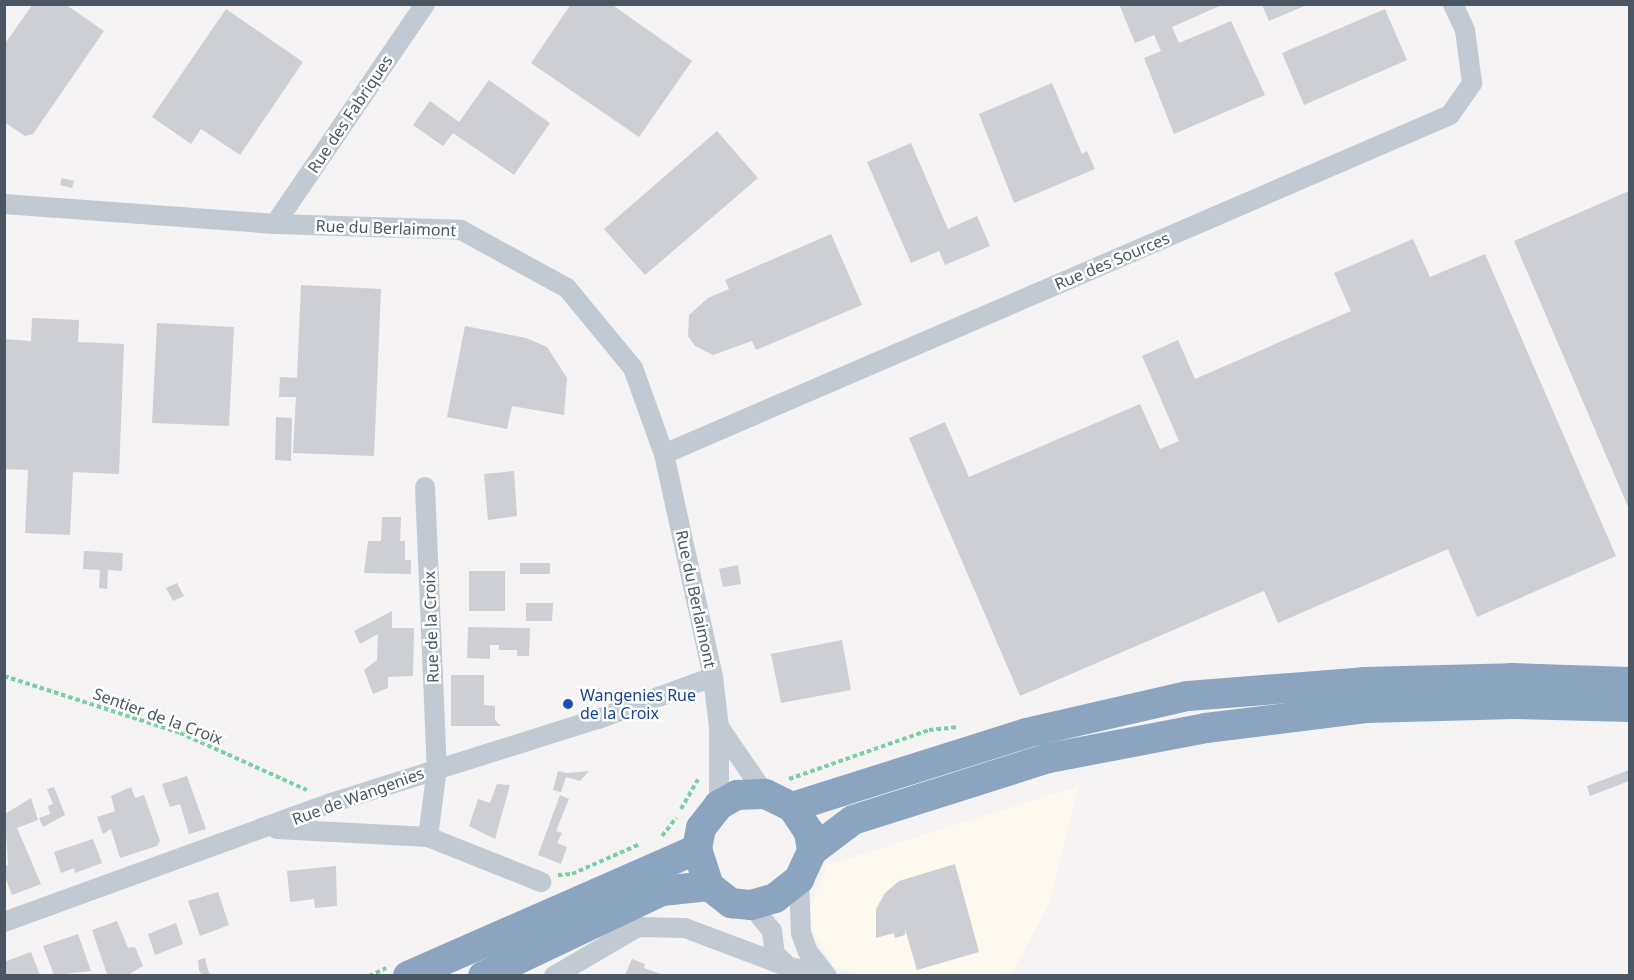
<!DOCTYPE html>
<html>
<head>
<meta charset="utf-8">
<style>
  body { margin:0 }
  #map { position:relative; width:1634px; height:980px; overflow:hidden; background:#f5f3f3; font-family:"Noto Sans",sans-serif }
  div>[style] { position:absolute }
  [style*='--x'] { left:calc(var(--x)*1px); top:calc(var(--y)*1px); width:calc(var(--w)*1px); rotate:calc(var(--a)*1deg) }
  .commercial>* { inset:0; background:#fdf9ef }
  .building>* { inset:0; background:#cdcfd5 }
  .path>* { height:4px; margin-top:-2px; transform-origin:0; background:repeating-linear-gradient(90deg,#7ad0a6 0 4.5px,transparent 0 7.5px) }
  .minor>* { height:20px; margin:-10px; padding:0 10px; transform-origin:10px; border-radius:10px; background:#c1cad2 }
  .highway>* { height:30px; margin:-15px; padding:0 15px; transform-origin:15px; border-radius:15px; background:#8ba5c1 }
  .dots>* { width:16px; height:16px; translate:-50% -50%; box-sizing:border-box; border:3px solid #fff; border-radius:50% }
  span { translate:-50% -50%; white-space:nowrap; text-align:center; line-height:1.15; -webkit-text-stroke:5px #fff; paint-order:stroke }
  .street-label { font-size:16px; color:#4a5661 }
  .transit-label { font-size:16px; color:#164399 }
  .left { translate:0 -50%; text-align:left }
  .frame { position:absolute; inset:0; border:6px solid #4a5661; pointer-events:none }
</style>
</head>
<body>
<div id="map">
  <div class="commercial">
    <div style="clip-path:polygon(1079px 786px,1050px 902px,1011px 975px,857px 975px,834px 967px,806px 918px,827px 865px)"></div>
  </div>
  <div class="building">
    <div style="clip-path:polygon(33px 4px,65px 4px,104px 31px,33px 134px,25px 136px,4px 122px,4px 45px)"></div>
    <div style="clip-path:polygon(571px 4px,611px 4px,692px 61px,639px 137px,531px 63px)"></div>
    <div style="clip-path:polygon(1119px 4px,1224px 4px,1172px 27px,1179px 43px,1231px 21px,1265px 95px,1174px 134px,1144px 58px,1161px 51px,1154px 35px,1135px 43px)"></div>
    <div style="clip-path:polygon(1262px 5px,1307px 5px,1269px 21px)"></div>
    <div style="clip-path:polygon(226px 9px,303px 62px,240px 155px,201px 129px,191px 144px,152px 117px)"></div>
    <div style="clip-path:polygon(1385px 9px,1407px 60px,1304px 105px,1282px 53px)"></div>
    <div style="clip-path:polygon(489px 80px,550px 123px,514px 175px,453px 133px,443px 146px,413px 125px,430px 101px,459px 122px)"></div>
    <div style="clip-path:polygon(1052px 83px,1082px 154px,1087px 151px,1095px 169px,1014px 203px,979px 114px)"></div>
    <div style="clip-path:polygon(717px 131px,758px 178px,645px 275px,604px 229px)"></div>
    <div style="clip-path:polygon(911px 143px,948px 229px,977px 216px,990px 246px,945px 265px,939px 251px,911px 263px,867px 162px)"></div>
    <div style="clip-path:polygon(62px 178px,74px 181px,72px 188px,60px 185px)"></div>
    <div style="clip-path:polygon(1629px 191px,1629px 509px,1514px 241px)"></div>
    <div style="clip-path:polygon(831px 234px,862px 305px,756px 350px,752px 341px,713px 355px,695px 346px,688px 336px,689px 315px,708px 298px,729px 289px,725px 280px)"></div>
    <div style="clip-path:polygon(1413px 239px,1430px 277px,1485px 254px,1616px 556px,1477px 617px,1448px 549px,1278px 623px,1264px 591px,1020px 696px,909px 438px,945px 422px,969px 477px,1140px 404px,1160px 449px,1179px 441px,1142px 356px,1178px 340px,1195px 379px,1351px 311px,1334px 273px)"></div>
    <div style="clip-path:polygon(301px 285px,381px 289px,374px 456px,293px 453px,296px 397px,279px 397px,280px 377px,297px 378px)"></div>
    <div style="clip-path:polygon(32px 318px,79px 320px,78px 342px,124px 344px,119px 474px,73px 472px,70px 535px,25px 533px,28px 470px,4px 469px,4px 339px,31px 341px)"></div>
    <div style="clip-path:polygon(157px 323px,234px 327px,229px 426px,152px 423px)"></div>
    <div style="clip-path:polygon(465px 326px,526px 338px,547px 347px,567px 378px,564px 415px,512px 406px,507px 429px,447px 417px)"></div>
    <div style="clip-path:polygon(276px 417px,292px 418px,291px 461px,275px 460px)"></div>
    <div style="clip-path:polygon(514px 471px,517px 516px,488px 520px,484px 474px)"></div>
    <div style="clip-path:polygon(382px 517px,401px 517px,400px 541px,405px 541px,405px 560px,411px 560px,411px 574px,364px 573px,368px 541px,381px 541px)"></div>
    <div style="clip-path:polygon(84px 551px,123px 553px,122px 571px,108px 570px,107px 589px,99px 588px,100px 570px,83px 569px)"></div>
    <div style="clip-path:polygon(520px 563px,550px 563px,550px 574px,520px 574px)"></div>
    <div style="clip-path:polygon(738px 565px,741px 584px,723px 587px,719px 569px)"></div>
    <div style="clip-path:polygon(469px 571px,505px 571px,505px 611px,469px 611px)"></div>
    <div style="clip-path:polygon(177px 583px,184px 596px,173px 601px,166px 588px)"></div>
    <div style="clip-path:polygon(526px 603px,553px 603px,552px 621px,526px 621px)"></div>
    <div style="clip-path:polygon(392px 611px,392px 628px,414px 628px,413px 676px,388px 677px,388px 688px,373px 694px,364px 670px,377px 660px,378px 634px,360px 644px,354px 631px)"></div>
    <div style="clip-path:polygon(468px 627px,530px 628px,529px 656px,517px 656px,517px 650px,499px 650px,499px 645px,490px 645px,490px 659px,467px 658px)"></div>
    <div style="clip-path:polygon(842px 640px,851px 690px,781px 703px,771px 654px)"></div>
    <div style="clip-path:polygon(451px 675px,484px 675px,484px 705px,495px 706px,495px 720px,501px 726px,451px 726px)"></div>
    <div style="clip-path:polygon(1629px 770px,1629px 781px,1590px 796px,1587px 786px)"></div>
    <div style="clip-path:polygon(558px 771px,567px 773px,589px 771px,580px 781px,566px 777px,561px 792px,553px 790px)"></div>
    <div style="clip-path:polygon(187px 776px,206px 829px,189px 834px,180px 804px,170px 807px,162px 784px)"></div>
    <div style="clip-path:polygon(497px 784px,510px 785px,495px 839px,469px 826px,478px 799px,490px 803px)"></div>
    <div style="clip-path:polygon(54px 787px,65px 815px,43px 827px,39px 818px,50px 814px,48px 806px,53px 804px,47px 789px)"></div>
    <div style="clip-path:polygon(131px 787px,135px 798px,144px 795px,160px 841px,157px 846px,120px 858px,111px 829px,103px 834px,97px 817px,115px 811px,111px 796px)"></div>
    <div style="clip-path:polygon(560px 795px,569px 799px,556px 831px,562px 833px,557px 843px,567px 847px,561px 864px,538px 855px)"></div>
    <div style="clip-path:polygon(31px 798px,38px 820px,17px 828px,41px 884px,12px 895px,4px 874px,4px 866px,8px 865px,5px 814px)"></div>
    <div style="clip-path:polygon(93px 839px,102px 863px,75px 873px,74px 868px,61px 873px,54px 852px)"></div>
    <div style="clip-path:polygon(955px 864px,979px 952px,917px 970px,905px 929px,905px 935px,895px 938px,894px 933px,876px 938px,876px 909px,885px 893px,899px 881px)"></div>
    <div style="clip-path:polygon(336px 866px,337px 906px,315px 908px,314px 899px,290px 902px,287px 871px)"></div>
    <div style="clip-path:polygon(218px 892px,229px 925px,200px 936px,188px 901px)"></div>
    <div style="clip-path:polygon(117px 921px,128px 948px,135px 947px,143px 966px,128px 975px,107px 974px,92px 930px)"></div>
    <div style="clip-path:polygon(176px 923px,183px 944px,155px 955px,148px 934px)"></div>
    <div style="clip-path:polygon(78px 934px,91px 971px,54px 975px,43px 946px)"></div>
    <div style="clip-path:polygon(31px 952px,40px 975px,4px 975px,4px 962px)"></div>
    <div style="clip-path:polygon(205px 958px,207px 967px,210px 975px,202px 975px,199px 970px,198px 960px)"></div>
    <div style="clip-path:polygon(632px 959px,645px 964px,644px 968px,664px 975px,625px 975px)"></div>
  </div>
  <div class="path">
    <div style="--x:4;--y:676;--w:185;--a:17.9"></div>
    <div style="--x:180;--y:733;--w:139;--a:24.2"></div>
    <div style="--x:789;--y:779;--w:148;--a:-19.3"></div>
    <div style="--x:929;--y:730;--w:27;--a:-6"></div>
    <div style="--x:681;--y:809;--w:34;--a:-60"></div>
    <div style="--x:662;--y:836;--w:23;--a:-52"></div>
    <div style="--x:558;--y:875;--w:14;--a:-4"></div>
    <div style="--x:572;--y:874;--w:74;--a:-23.8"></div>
    <div style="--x:369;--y:976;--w:19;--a:-25"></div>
  </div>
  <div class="minor">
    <div style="--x:4;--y:204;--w:272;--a:4.2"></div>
    <div style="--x:275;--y:224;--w:186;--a:1.8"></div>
    <div style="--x:461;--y:230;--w:121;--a:28.7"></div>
    <div style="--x:567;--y:288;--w:104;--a:50.5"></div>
    <div style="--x:633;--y:368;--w:91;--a:70.2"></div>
    <div style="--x:664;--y:454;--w:228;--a:77.6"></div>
    <div style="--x:713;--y:677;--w:50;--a:83.2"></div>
    <div style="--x:719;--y:727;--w:78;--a:90"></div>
    <div style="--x:275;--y:224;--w:266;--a:-55.7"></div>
    <div style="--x:664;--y:454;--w:856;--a:-23.33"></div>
    <div style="--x:1450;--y:115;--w:39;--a:-55"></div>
    <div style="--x:1472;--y:83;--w:53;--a:-97.5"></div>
    <div style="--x:1465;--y:30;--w:29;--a:-115"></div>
    <div style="--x:425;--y:487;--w:281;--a:87.6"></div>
    <div style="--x:437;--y:768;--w:70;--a:97.4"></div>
    <div style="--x:719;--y:727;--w:81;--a:55.5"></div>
    <div style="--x:277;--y:829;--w:151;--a:3"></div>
    <div style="--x:428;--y:837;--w:122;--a:21.7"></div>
    <div style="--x:799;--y:879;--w:54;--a:87.9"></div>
    <div style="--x:801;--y:933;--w:20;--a:70"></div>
    <div style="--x:808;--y:952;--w:31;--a:52"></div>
    <div style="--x:751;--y:905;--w:33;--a:51"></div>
    <div style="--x:772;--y:931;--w:23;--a:83"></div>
    <div style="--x:775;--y:954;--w:19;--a:43"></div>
    <div style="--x:4;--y:922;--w:348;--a:-20"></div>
    <div style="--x:331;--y:803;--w:280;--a:-17.5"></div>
    <div style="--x:598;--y:719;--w:122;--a:-20.1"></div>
    <div style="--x:554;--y:976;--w:97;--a:-30.3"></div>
    <div style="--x:638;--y:927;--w:47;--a:1.2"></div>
    <div style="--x:685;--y:928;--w:111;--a:20.6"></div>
    <div style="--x:789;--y:967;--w:15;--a:11"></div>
    <div style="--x:804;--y:970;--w:15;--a:-23"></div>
  </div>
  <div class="highway">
    <div style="--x:792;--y:807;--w:245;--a:-17.5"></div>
    <div style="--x:1026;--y:733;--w:166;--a:-12.9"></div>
    <div style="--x:1188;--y:696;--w:177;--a:-4.5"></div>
    <div style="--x:1364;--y:682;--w:148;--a:-1.5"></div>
    <div style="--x:1512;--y:678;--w:118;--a:1.9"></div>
    <div style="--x:812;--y:851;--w:19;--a:-99"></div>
    <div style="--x:809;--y:832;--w:30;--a:-124"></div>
    <div style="--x:792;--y:807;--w:30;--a:-154"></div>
    <div style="--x:765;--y:794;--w:28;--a:178"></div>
    <div style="--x:737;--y:795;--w:21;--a:151"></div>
    <div style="--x:719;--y:805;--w:29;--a:128"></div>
    <div style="--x:701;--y:828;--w:21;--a:101"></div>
    <div style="--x:697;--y:849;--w:39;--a:72"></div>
    <div style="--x:709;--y:886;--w:28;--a:38"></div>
    <div style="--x:731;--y:903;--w:20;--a:6"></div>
    <div style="--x:751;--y:905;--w:25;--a:-16"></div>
    <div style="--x:775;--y:898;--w:31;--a:-38"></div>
    <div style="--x:799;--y:879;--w:31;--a:-65"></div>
    <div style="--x:812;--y:851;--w:51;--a:-37.1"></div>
    <div style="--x:853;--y:820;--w:206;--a:-17.6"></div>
    <div style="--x:1049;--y:758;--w:160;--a:-10.8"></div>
    <div style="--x:1206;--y:728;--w:161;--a:-7.1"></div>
    <div style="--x:1366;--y:708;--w:149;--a:-1.5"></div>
    <div style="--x:1515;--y:704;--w:115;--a:1.5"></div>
    <div style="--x:408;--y:976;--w:316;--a:-23.7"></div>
    <div style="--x:483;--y:976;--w:198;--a:-25.4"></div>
    <div style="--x:662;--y:891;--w:47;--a:-6.1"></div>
  </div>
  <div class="dots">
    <div style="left:568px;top:704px;background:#1a4fb4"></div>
  </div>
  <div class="street-label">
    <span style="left:350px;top:114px;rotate:-56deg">Rue des Fabriques</span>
    <span style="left:386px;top:228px;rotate:2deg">Rue du Berlaimont</span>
    <span style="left:1112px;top:261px;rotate:-23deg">Rue des Sources</span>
    <span style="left:696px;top:599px;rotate:78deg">Rue du Berlaimont</span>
    <span style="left:431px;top:627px;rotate:-92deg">Rue de la Croix</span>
    <span style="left:158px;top:716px;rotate:20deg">Sentier de la Croix</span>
    <span style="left:358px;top:796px;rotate:-20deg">Rue de Wangenies</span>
  </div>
  <div class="transit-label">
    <span class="left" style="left:580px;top:704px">Wangenies Rue<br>de la Croix</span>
  </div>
  <div class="frame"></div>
</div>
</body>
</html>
